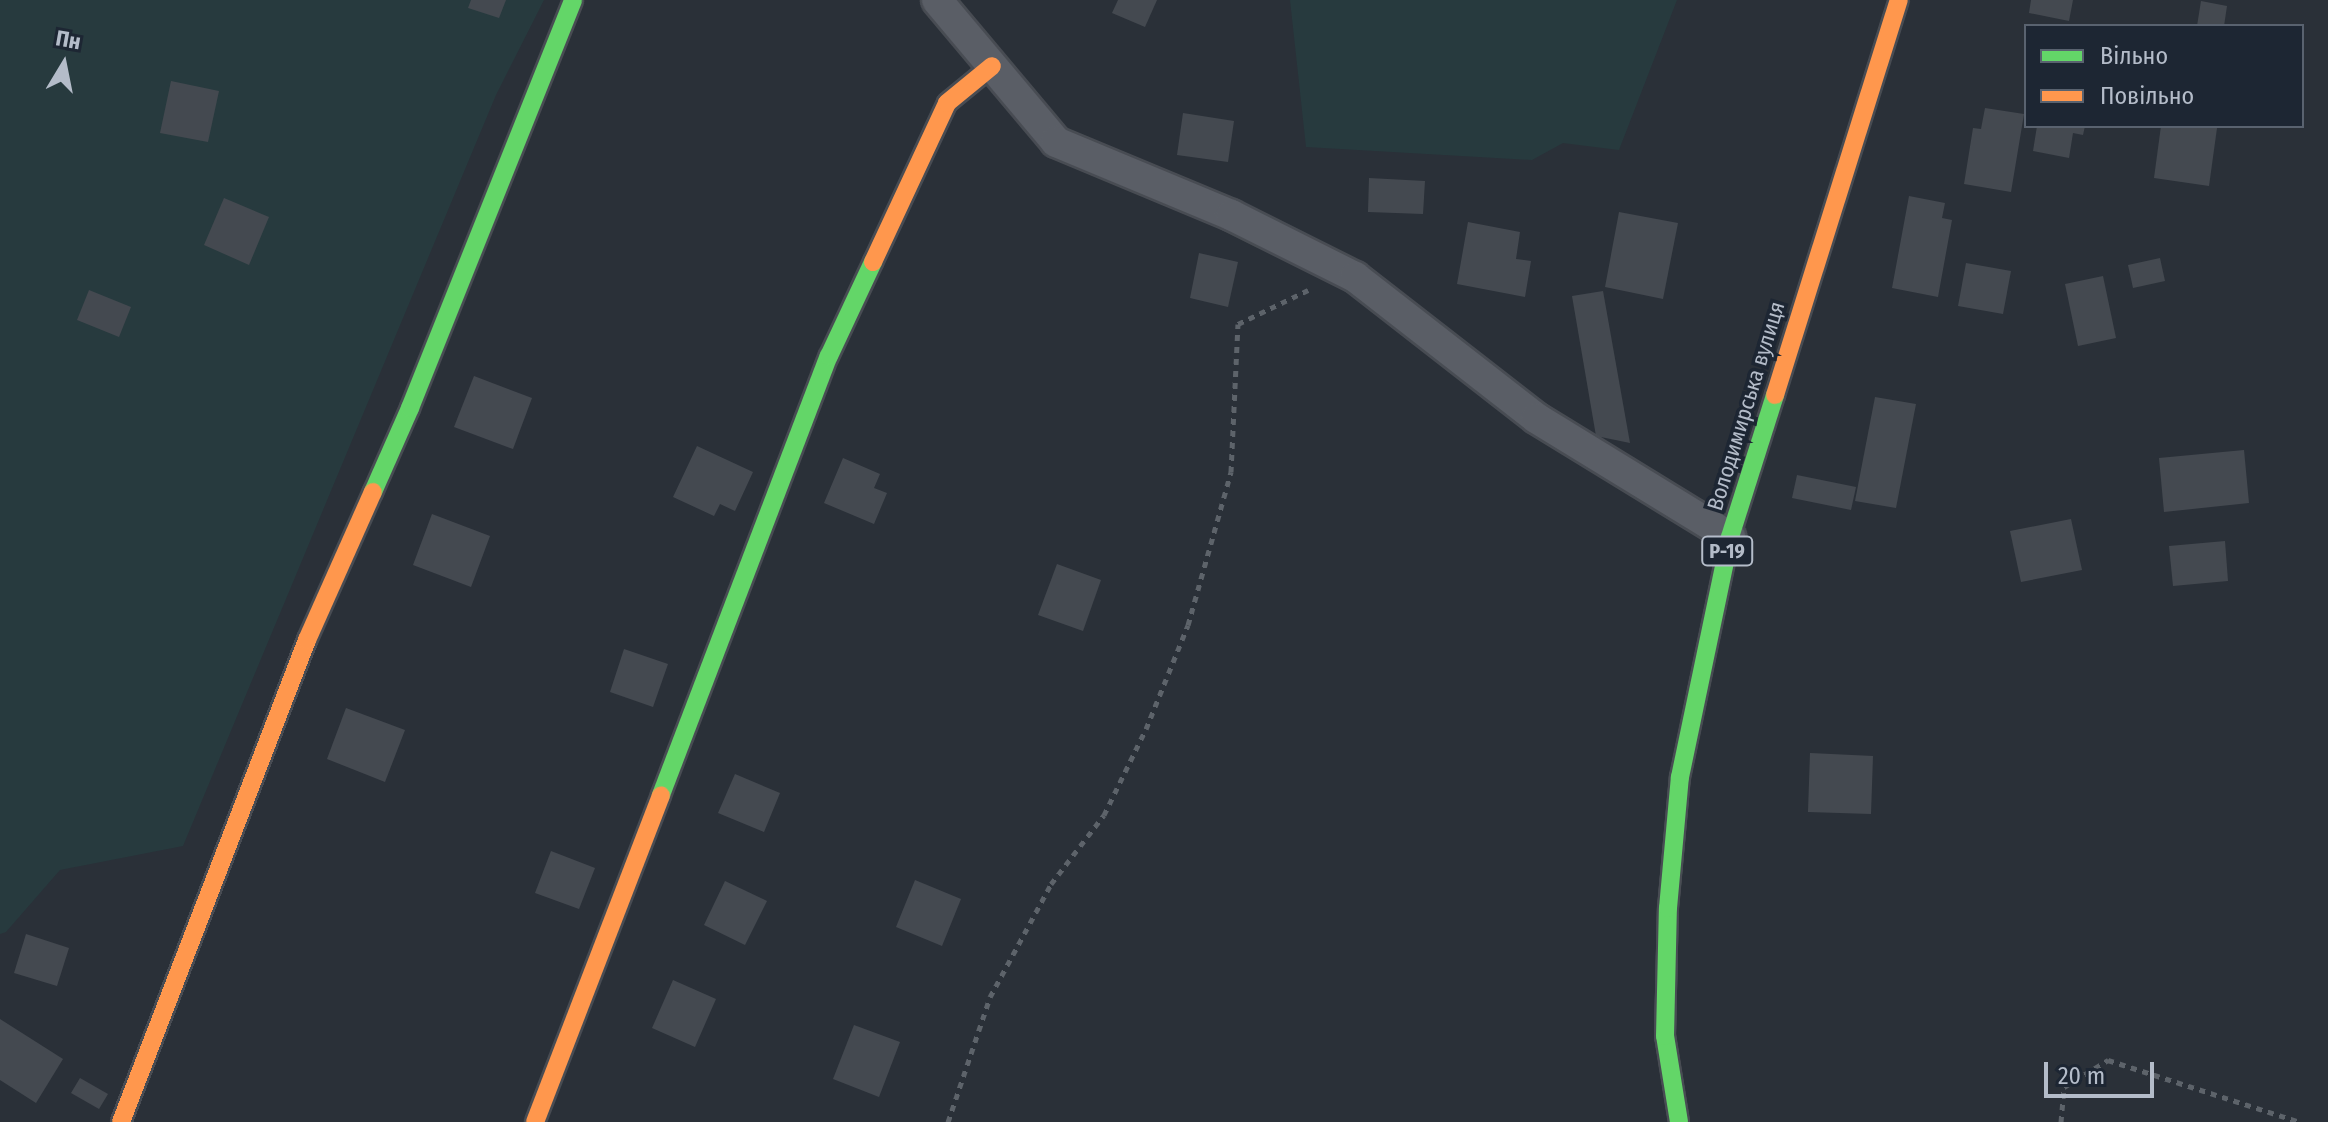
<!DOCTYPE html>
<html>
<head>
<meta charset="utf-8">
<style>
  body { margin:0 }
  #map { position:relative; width:2328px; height:1122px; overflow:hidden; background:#2a3038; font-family:"Fira Sans Condensed",sans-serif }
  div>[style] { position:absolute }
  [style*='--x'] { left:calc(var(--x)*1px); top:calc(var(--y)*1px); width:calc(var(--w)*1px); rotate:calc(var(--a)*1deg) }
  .green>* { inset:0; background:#273a3e }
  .building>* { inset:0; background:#444950 }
  .path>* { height:5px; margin-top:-2.5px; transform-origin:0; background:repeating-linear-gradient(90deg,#5d636a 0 6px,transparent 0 12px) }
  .roads { filter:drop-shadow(2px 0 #484c53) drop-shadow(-2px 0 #484c53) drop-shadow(0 2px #484c53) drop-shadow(0 -2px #484c53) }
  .street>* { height:30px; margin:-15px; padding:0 15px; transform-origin:15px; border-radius:15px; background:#5a5e66 }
  .fast>* { height:18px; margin:-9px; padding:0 9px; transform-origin:9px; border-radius:9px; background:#63d668 }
  .slow>* { height:18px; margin:-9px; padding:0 9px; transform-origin:9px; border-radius:9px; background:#ff974d }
  span { translate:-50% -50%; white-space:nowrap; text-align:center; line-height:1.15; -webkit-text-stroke:7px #1d2633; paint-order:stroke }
  .shield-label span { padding:2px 6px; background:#1d2633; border:2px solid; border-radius:6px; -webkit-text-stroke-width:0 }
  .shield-label { font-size:20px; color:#b4bcc9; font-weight:700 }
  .street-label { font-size:22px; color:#b4bcc9 }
  .legend { position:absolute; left:2024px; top:24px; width:280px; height:104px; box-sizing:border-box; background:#1d2633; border:2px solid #59626f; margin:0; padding:10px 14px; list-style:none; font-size:24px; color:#b4bcc9 }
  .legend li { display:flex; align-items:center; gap:16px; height:40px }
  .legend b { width:40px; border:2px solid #59626f }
  .north { position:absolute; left:24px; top:24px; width:80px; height:80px; -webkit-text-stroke:6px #1d2633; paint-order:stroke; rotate:10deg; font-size:22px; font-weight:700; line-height:32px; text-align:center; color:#b4bcc9 }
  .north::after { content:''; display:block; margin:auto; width:28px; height:36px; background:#b4bcc9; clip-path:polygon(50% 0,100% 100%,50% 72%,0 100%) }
  .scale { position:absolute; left:2044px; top:1062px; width:110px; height:36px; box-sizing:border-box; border:4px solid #b4bcc9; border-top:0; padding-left:10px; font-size:24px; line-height:28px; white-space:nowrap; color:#b4bcc9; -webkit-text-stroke:6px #1d2633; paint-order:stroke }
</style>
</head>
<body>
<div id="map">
  <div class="green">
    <div style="clip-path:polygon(0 0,544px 0,496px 95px,183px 846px,60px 870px,6px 932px,0 934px)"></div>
    <div style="clip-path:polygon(1290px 0,1677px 0,1619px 150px,1563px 143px,1532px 160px,1306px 147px)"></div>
  </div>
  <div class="building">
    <div style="clip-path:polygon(471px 0,506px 0,499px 18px,468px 8px)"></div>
    <div style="clip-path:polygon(1118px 0,1157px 0,1145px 27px,1112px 13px)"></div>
    <div style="clip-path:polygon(2031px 0,2073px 0,2069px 21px,2029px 13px)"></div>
    <div style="clip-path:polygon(2201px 1px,2227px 6px,2224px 26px,2197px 26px)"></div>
    <div style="clip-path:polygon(171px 81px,219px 91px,208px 142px,160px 133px)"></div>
    <div style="clip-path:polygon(1985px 108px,2024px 114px,2011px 192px,1964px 184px,1973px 128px,1981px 129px)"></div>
    <div style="clip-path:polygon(1183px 113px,1234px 121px,1228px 162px,1177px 155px)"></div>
    <div style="clip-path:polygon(2037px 126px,2085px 126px,2083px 135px,2073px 133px,2069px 158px,2033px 151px)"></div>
    <div style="clip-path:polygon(2161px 126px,2217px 128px,2209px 186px,2154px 178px)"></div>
    <div style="clip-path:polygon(1369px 178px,1425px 181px,1423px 214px,1368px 212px)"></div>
    <div style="clip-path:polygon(1909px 196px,1945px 203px,1942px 218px,1952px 220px,1938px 297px,1892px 288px)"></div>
    <div style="clip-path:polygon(224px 198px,269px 217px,249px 265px,204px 245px)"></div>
    <div style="clip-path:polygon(1619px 212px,1678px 223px,1663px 299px,1605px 287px)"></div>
    <div style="clip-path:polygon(1468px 222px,1520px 232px,1516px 259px,1531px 261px,1525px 297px,1457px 284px)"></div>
    <div style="clip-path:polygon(1199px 253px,1238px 262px,1228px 307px,1190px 298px)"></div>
    <div style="clip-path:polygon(2160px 258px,2165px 281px,2133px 288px,2128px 265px)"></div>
    <div style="clip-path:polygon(1966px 263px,2011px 271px,2003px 314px,1958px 306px)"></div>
    <div style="clip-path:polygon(2103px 276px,2116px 338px,2078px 346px,2065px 284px)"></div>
    <div style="clip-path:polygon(89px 290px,131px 307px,119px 337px,77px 320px)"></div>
    <div style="clip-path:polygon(1603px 291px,1630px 443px,1596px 436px,1572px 296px)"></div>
    <div style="clip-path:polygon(474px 376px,532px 398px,513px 449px,454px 427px)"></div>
    <div style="clip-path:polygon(1875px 397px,1916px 404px,1896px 508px,1855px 501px)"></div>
    <div style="clip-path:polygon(697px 446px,753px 472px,735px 511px,720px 504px,714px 516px,673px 497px)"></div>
    <div style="clip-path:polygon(2244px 450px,2249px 503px,2164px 512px,2159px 458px)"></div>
    <div style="clip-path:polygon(843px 458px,880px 474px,874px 488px,887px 493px,874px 524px,824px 503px)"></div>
    <div style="clip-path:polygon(1797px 475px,1856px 487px,1851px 510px,1792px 498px)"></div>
    <div style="clip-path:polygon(432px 514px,490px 536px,471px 587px,413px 565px)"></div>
    <div style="clip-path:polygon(2071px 519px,2082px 570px,2021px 582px,2010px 531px)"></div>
    <div style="clip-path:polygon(2225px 541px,2228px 581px,2173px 586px,2169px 546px)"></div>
    <div style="clip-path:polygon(1057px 564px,1101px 580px,1083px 631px,1038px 615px)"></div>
    <div style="clip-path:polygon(624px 649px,668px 664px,653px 707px,610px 692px)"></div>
    <div style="clip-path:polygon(346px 708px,405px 730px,385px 782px,327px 759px)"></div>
    <div style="clip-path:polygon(1810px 753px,1873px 756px,1871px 814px,1808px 812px)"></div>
    <div style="clip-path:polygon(735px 774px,780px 793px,764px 832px,718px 813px)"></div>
    <div style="clip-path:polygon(551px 851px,595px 868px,579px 909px,535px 893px)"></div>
    <div style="clip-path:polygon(915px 880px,961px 899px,942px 946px,896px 927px)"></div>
    <div style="clip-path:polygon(725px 881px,767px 901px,745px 945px,704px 925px)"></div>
    <div style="clip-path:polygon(26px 934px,69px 948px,57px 986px,14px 973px)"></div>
    <div style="clip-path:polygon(673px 980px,716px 999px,695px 1047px,652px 1028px)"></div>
    <div style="clip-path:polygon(0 1019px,63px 1059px,36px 1103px,0 1080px)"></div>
    <div style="clip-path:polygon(854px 1025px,900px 1042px,879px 1097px,833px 1079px)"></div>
    <div style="clip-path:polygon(80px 1078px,108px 1094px,99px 1109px,71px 1093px)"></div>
  </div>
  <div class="path">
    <div style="--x:948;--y:1122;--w:132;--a:-71.4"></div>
    <div style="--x:990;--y:997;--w:128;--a:-61.6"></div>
    <div style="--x:1051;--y:884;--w:87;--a:-52.5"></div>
    <div style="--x:1104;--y:815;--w:96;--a:-64"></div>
    <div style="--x:1146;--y:729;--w:112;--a:-68"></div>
    <div style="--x:1188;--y:625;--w:159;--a:-74.3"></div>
    <div style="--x:1231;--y:472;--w:148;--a:-87.3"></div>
    <div style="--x:1238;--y:324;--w:78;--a:-25.9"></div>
    <div style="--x:2061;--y:1122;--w:35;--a:-85"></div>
    <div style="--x:2064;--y:1087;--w:52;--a:-31.5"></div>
    <div style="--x:2108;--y:1060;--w:202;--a:17.9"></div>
  </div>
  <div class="roads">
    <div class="street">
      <div style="--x:937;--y:0;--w:185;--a:50"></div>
      <div style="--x:1056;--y:142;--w:190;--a:22.6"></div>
      <div style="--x:1231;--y:215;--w:139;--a:26.6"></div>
      <div style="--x:1355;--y:277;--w:229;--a:37.9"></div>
      <div style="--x:1536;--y:418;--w:228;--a:31.5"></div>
    </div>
    <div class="fast">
      <div style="--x:373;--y:492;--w:92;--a:-66.2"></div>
      <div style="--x:410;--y:408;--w:439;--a:-68.2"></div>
      <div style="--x:661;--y:795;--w:470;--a:-69.1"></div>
      <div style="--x:829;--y:356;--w:104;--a:-64.9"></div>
      <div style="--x:1679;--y:1122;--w:87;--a:-99.2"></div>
      <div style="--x:1665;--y:1036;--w:128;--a:-88.7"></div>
      <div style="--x:1668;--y:908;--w:132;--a:-84.8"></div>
      <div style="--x:1680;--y:777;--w:245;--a:-78.2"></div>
      <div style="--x:1730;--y:537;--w:149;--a:-72.4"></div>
    </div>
    <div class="slow">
      <div style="--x:873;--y:262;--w:175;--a:-65"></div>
      <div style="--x:947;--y:103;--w:58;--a:-39.4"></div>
      <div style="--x:1775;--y:395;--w:414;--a:-72.6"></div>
      <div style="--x:121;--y:1122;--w:517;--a:-68.9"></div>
      <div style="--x:307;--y:640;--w:162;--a:-66"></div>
      <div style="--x:535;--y:1122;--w:350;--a:-68.9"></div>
    </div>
  </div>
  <div class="shield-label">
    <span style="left:1727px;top:551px">Р-19</span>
  </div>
  <div class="street-label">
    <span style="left:1746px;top:406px;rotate:-73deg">Володимирська вулиця</span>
  </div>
  <ul class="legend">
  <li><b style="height:10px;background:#63d668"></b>Вільно</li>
  <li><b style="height:10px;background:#ff974d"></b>Повільно</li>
  </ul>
  <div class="north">Пн</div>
  <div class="scale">20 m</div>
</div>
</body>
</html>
